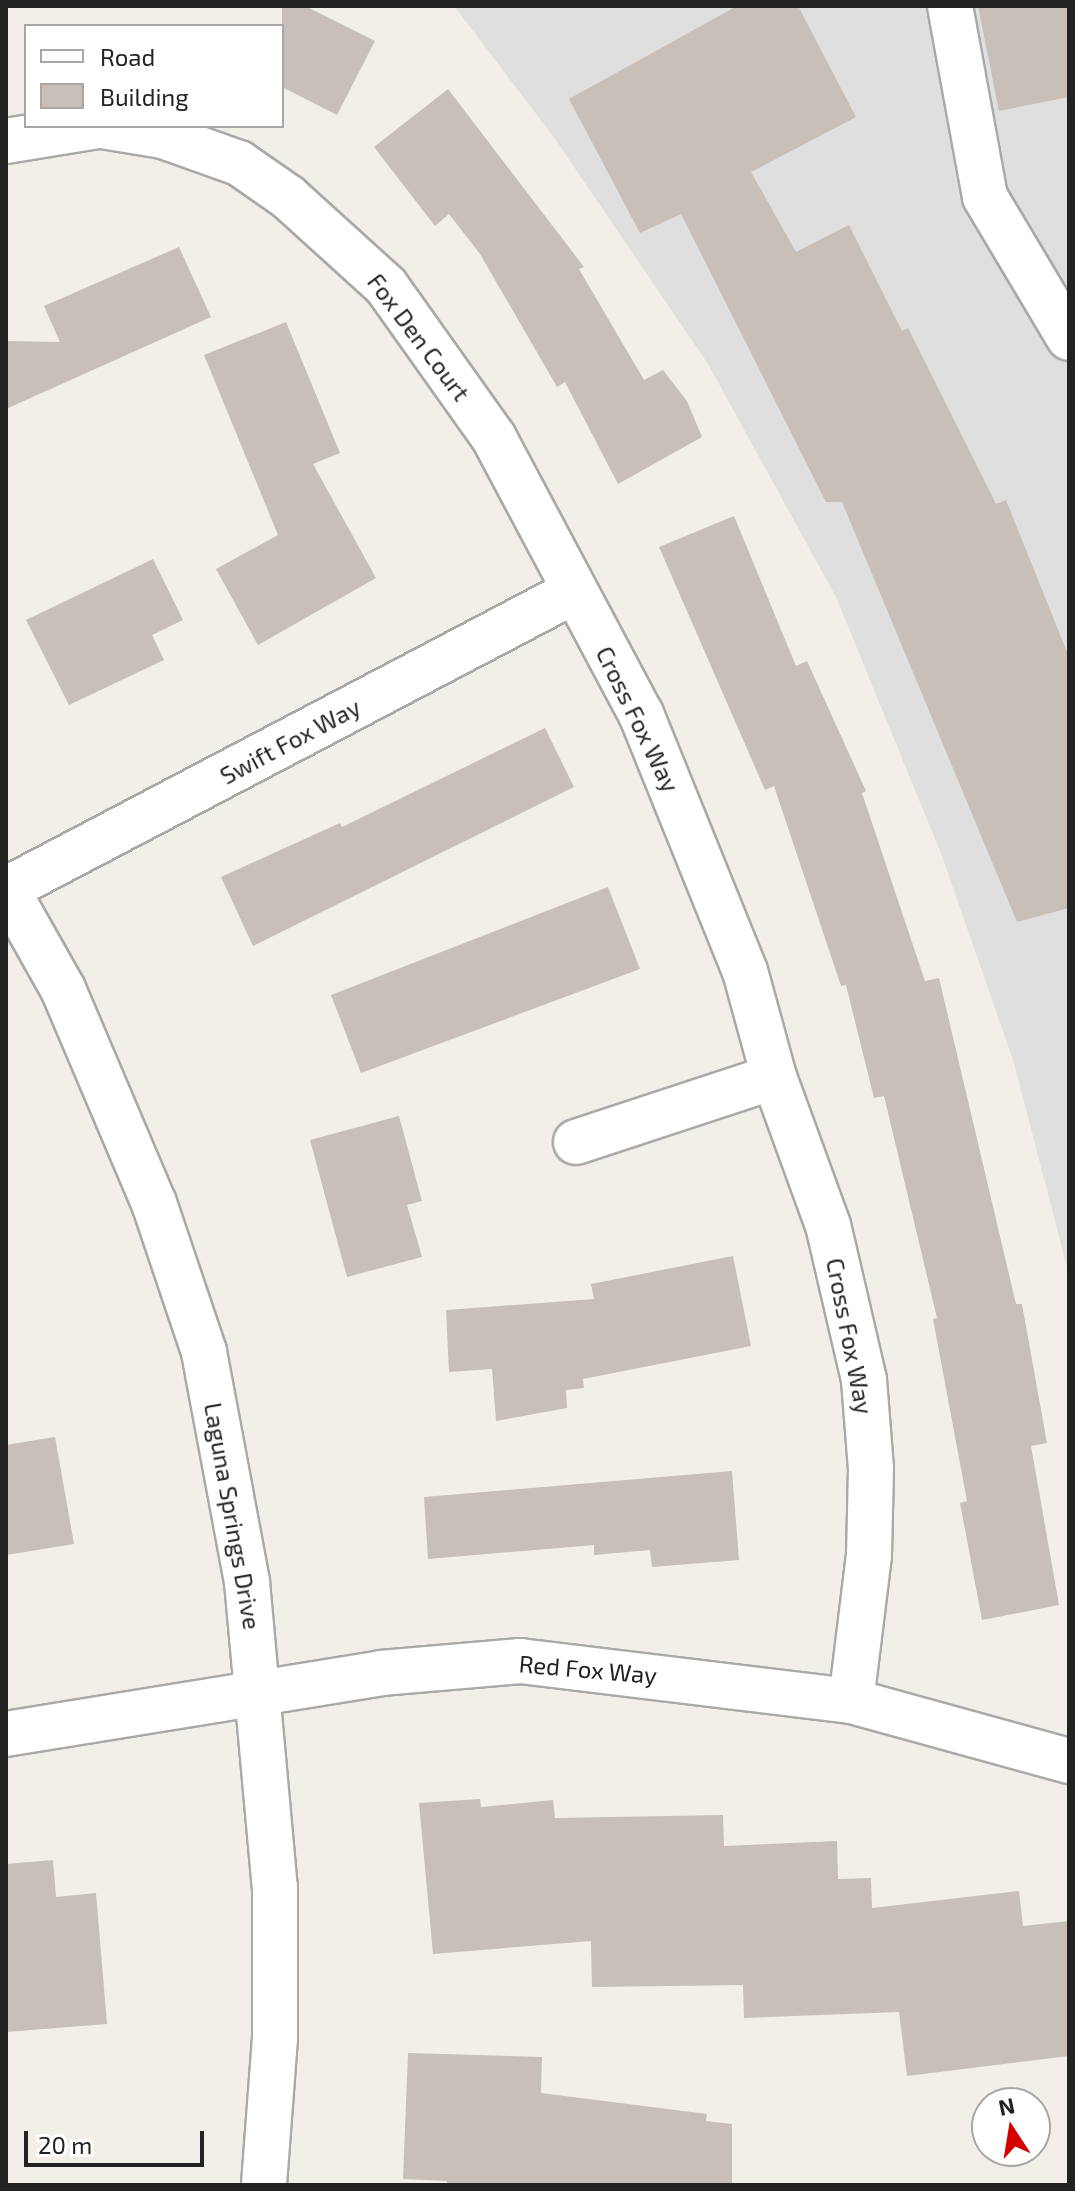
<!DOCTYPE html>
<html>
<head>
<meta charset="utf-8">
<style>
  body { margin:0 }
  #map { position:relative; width:1075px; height:2191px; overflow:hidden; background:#f2efe9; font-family:"Exo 2",sans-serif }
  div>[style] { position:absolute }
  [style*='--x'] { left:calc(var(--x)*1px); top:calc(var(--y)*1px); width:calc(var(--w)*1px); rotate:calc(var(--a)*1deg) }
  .residential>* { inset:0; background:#e0dfdf }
  .building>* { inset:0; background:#c7bfb8 }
  .roads { filter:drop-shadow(2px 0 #a9a9a9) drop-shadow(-2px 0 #a9a9a9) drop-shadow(0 2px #a9a9a9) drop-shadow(0 -2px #a9a9a9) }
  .minor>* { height:44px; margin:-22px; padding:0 22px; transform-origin:22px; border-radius:22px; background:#fff }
  .tertiary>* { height:44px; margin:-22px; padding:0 22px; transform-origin:22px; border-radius:22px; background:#fff }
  span { translate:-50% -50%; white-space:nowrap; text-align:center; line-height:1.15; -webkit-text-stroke:6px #fff; paint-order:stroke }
  .street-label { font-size:24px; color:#222 }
  .frame { position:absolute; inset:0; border:8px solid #222; pointer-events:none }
  .legend { position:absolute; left:24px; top:24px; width:260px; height:104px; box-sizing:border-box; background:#fff; border:2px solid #a7a7a7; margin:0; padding:10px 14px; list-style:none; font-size:24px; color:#222 }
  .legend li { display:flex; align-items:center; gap:16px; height:40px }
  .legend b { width:40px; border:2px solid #a7a7a7 }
  .north { position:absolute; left:971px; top:2087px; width:80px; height:80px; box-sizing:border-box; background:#fff; border:2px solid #a7a7a7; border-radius:50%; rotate:348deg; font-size:22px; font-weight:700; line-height:32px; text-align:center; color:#222 }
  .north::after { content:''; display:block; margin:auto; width:28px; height:36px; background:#d40000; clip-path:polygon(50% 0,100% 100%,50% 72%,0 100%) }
  .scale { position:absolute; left:24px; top:2131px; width:180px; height:36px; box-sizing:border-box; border:4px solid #222; border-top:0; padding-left:10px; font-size:24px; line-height:28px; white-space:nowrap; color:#222; -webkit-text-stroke:6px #fff; paint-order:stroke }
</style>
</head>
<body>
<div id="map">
  <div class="residential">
    <div style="clip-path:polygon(454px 6px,1069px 6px,1069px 1275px,1014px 1063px,942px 856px,836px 597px,708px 364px,553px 136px)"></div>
  </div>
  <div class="building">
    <div style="clip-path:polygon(282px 6px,305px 6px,375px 41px,337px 115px,282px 87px)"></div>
    <div style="clip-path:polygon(737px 6px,798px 6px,856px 117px,751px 172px,796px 252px,849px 225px,902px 331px,908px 328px,996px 504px,1006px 500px,1069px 657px,1069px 908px,1017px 922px,842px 502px,826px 502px,681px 214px,640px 233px,569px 99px)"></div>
    <div style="clip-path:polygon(978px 6px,1069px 6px,1069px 97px,999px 111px)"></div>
    <div style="clip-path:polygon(448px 89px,584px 267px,579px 269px,644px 380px,663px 370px,687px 401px,702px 437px,618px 484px,565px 382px,557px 387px,480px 254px,449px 214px,435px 226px,374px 147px)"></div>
    <div style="clip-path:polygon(179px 247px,211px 317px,6px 409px,6px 341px,60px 342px,44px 306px)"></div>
    <div style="clip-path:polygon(286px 322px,340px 453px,313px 464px,376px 578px,258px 645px,216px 569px,278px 535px,204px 355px)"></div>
    <div style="clip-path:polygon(734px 516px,796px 666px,807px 661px,866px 791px,862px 793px,925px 981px,939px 978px,1016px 1304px,1022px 1304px,1047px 1443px,1031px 1446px,1059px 1605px,982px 1620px,960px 1503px,967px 1501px,933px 1319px,937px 1318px,884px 1096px,874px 1098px,846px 985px,841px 986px,774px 786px,765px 790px,659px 547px)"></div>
    <div style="clip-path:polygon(153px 559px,183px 620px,152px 635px,164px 660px,69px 705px,26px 620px)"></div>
    <div style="clip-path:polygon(545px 728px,574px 787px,253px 946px,221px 877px,340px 823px,342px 827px)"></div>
    <div style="clip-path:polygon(608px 887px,640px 969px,361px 1073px,331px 995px)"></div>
    <div style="clip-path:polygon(399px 1116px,422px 1201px,407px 1205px,422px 1257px,347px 1277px,310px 1140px)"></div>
    <div style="clip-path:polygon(733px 1256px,751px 1346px,583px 1379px,584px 1388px,566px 1390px,567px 1408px,496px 1421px,492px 1369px,449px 1372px,446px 1310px,594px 1299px,591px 1284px)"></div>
    <div style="clip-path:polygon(55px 1437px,74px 1544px,6px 1555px,6px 1445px)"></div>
    <div style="clip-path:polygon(732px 1471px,739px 1560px,652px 1567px,650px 1550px,594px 1555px,594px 1545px,428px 1559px,424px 1497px)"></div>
    <div style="clip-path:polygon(480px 1799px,481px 1807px,553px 1800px,555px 1818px,723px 1815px,724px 1846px,837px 1841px,838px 1879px,871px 1878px,872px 1908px,1019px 1891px,1023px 1926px,1069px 1921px,1069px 2056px,907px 2076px,899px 2012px,744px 2018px,743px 1985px,592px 1987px,591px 1941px,433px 1954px,419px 1803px)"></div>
    <div style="clip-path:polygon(53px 1860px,56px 1897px,96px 1893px,107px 2024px,6px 2032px,6px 1864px)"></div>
    <div style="clip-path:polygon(408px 2053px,542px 2057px,541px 2093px,707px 2114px,706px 2121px,732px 2124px,732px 2185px,447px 2185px,447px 2181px,403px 2179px)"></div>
  </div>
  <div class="roads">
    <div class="minor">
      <div style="--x:950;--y:6;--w:194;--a:79.6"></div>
      <div style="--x:985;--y:197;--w:164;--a:59.2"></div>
      <div style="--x:102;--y:126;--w:62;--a:9.3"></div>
      <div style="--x:163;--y:136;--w:81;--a:19.6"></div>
      <div style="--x:239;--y:163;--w:60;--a:34.8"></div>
      <div style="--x:288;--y:197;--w:132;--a:42.2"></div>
      <div style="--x:386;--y:286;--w:186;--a:54.6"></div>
      <div style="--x:494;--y:438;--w:313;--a:62"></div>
      <div style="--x:641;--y:714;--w:277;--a:68"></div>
      <div style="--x:745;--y:971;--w:110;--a:74.7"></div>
      <div style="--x:774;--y:1077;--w:158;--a:70"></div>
      <div style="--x:828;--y:1225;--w:159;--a:76.9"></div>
      <div style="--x:864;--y:1380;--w:88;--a:85.5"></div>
      <div style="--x:871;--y:1468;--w:87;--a:91.3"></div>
      <div style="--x:869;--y:1555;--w:147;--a:97"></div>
      <div style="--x:6;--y:141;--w:93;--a:-9.3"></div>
      <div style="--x:7;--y:889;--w:639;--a:-27.69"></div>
      <div style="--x:576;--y:1142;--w:208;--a:-18.2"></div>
      <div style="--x:6;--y:1734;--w:380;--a:-9.2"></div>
      <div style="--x:381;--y:1673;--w:140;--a:-4.9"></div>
      <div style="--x:520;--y:1661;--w:333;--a:6.9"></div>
      <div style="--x:851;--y:1701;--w:226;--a:15.4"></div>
    </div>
    <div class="tertiary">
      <div style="--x:6;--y:888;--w:116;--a:60.6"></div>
      <div style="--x:63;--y:989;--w:233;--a:67"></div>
      <div style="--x:154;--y:1203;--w:157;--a:71.4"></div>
      <div style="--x:204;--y:1352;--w:234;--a:79.4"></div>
      <div style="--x:247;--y:1582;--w:306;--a:84.8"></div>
      <div style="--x:275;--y:1887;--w:151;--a:90"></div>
      <div style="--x:275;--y:2038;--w:147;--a:94.3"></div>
    </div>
  </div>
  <div class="street-label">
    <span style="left:419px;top:337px;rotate:53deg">Fox Den Court</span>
    <span style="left:638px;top:719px;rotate:64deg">Cross Fox Way</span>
    <span style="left:290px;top:741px;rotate:-28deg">Swift Fox Way</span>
    <span style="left:850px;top:1336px;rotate:79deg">Cross Fox Way</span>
    <span style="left:233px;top:1516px;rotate:80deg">Laguna Springs Drive</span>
    <span style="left:588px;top:1669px;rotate:5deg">Red Fox Way</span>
  </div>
  <div class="frame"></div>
  <ul class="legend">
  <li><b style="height:10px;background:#fff"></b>Road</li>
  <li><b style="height:22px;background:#c7bfb8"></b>Building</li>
  </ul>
  <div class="north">N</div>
  <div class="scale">20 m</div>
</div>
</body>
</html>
